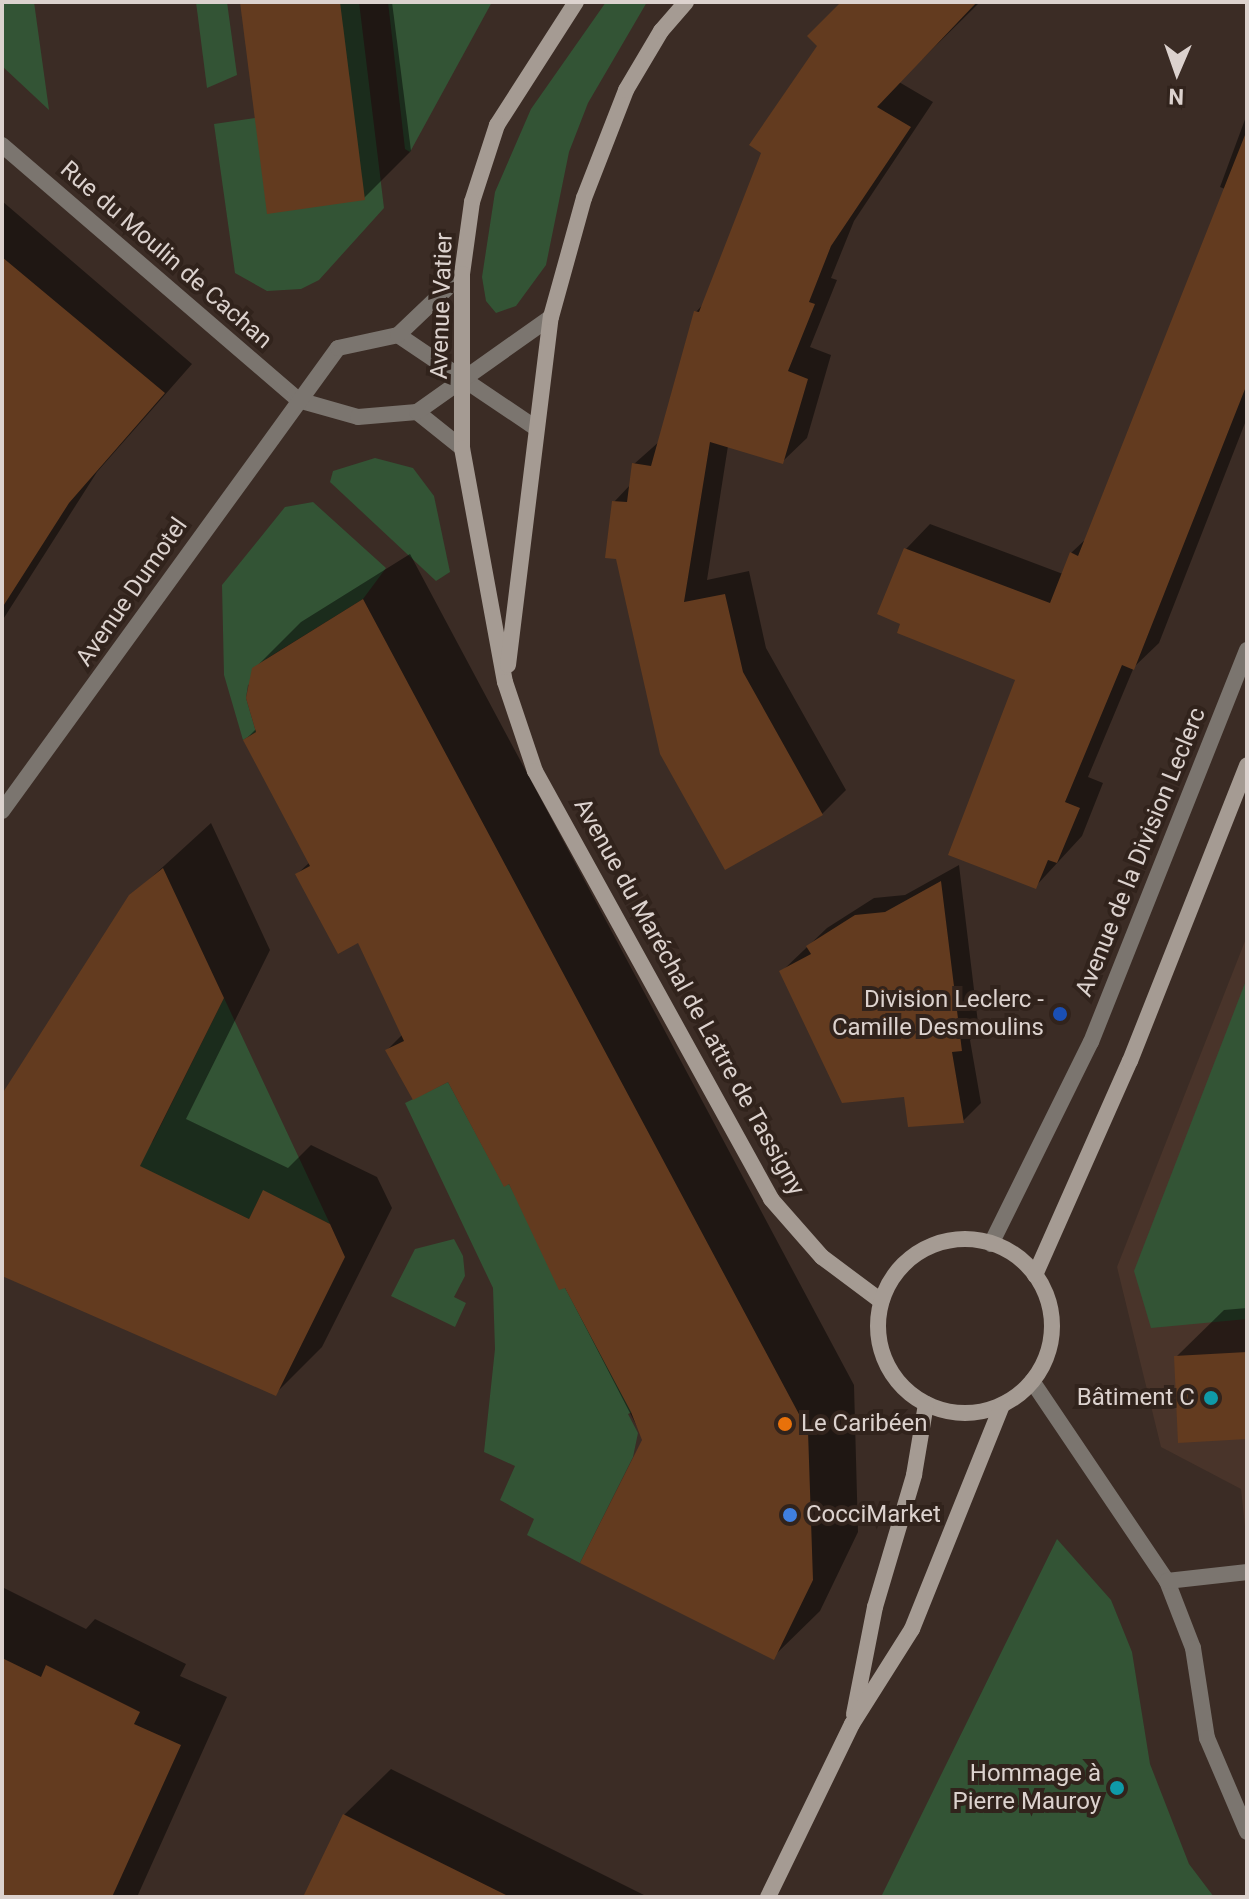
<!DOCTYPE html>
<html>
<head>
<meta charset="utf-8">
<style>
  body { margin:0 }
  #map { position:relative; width:1249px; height:1899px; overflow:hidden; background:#3b2c25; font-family:Roboto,sans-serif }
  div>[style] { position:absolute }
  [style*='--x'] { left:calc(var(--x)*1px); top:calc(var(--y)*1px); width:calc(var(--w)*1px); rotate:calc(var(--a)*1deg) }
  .built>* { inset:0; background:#49342a }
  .green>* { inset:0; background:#335435 }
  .shadow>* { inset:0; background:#0007 }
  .building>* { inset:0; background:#633b1f }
  .service>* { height:16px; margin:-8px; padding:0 8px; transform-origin:8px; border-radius:8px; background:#7b756f }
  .minor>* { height:16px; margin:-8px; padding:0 8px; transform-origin:8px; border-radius:8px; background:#7b756f }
  .tertiary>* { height:16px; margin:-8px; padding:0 8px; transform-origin:8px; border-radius:8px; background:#7b756f }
  .secondary>* { height:16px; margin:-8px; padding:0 8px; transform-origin:8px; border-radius:8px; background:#a59b93 }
  .secondary>.ring { margin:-8px; padding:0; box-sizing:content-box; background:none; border:16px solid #a59b93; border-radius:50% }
  .dots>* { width:22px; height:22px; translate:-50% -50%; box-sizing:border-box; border:4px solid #31231c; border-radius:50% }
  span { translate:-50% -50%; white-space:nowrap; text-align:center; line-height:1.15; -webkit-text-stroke:8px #31231c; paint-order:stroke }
  .street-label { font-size:24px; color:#dcd2ce }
  .poi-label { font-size:24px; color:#dcd2ce }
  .right { translate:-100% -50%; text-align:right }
  .left { translate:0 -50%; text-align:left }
  .frame { position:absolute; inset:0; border:4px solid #dcd2ce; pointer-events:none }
  .north { position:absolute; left:1137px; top:32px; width:80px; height:80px; -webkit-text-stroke:6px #31231c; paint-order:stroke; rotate:182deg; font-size:22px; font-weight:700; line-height:32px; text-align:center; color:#dcd2ce }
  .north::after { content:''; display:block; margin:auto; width:28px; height:36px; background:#dcd2ce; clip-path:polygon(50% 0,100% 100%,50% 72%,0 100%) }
</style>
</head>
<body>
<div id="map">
  <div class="built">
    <div style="clip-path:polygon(1247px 936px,1247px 1546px,1241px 1489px,1161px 1447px,1117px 1267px)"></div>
  </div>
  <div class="green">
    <div style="clip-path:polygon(2px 2px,34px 2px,49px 110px,2px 66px)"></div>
    <div style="clip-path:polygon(196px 2px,227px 2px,237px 75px,207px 88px)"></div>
    <div style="clip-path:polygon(339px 2px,359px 2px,384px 208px,319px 280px,301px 289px,267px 291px,235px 273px,214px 124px,255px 118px)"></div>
    <div style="clip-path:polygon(388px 2px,492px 2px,410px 152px,405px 149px)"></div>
    <div style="clip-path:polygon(606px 2px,647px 2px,588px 103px,569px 152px,546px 265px,516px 306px,496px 313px,486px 301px,482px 277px,495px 192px,531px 109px)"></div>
    <div style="clip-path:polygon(375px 458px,413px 468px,434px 496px,450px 572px,436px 581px,330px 482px,333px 471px)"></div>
    <div style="clip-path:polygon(313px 502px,386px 568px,363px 599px,266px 659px,273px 673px,248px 685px,246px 698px,256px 732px,243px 740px,224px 675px,222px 585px,285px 507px)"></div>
    <div style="clip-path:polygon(1247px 978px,1247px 1319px,1151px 1328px,1134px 1271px)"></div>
    <div style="clip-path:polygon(224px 998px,330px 1224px,263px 1191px,249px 1219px,193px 1192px,120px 1174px,153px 1141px)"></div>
    <div style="clip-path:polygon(448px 1082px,504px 1186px,509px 1184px,565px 1288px,641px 1408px,628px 1414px,638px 1433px,633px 1457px,580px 1563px,527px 1535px,534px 1519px,500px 1500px,515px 1466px,484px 1452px,495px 1349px,493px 1288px,405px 1103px)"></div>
    <div style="clip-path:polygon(454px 1239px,463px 1256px,465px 1276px,454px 1297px,466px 1303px,455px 1327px,391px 1296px,415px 1249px)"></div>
    <div style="clip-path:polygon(1057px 1539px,1111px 1600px,1132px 1652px,1150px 1764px,1189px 1864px,1214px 1897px,881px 1897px)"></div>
  </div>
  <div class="shadow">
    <div style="clip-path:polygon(242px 2px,392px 2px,411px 151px,364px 198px)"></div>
    <div style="clip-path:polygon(844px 2px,980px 2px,899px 82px,933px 102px,854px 221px,831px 278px,837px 280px,810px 347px,831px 355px,807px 438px,783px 461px,728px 446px,707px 580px,749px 571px,766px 648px,846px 790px,822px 814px,614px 502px,631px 484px,634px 464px,661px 440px,696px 312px,708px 299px,819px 46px)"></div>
    <div style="clip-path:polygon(1247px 114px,1247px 418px,1159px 643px,1134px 667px,1088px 777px,1103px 783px,1082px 836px,1035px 887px,1018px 679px,906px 549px,930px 524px,1063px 574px,1071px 553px,1088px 537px,1225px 189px,1220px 187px)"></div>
    <div style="clip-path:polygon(2px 201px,192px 364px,97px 472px,2px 621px)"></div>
    <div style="clip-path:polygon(410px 554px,854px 1385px,858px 1532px,820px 1611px,773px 1657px,644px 1440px,510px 1181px,448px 1079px,387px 1050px,403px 1034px,358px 940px,297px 874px,310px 862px,245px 740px,257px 728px,254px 669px,301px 622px)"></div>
    <div style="clip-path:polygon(211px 823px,270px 950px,186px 1119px,288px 1168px,311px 1145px,377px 1177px,392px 1208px,322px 1347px,275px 1394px,2px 1273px,2px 1099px,130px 897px)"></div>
    <div style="clip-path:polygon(959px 865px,979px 1031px,970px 1040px,981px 1103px,963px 1121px,905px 1095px,781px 972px,827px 928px,874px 898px,905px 895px)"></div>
    <div style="clip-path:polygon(1247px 1308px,1247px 1437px,1176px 1357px,1224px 1310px)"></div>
    <div style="clip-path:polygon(2px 1587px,86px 1629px,95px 1619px,186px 1664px,180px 1676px,227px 1697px,137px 1897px,2px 1897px)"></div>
    <div style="clip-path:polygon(391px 1769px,648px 1897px,305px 1897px,344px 1815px)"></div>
  </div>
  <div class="building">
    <div style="clip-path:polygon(240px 2px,340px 2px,365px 200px,267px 214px)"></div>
    <div style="clip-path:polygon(841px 2px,977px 2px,877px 107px,911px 127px,831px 246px,809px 302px,815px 304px,788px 371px,808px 379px,783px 464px,710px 442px,684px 602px,725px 594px,743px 672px,823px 815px,725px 870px,660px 754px,616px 559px,605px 558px,612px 501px,627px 502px,632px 463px,651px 466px,694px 311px,699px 312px,761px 153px,749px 145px,817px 46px,807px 36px)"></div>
    <div style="clip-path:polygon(1245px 135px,1247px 384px,1134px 670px,1122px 665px,1065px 802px,1080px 808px,1057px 863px,1048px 860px,1036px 889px,948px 855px,1015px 680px,897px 633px,900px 624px,877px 614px,904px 548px,1050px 603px,1070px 552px,1078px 556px)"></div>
    <div style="clip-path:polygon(2px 257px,165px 393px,69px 503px,2px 608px)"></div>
    <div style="clip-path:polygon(363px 599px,808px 1431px,813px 1580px,774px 1660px,580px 1563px,642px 1440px,631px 1412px,565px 1288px,559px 1290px,509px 1184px,504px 1187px,448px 1082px,413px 1100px,385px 1050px,404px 1041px,358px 943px,338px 954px,295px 874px,310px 866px,243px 740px,256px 732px,246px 698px,252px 668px)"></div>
    <div style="clip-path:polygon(163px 868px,224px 998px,140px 1166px,249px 1219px,263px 1190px,330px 1224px,345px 1257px,276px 1396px,2px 1276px,2px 1094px,129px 895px)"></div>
    <div style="clip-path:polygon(941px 881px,962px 1051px,952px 1052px,964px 1123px,908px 1127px,904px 1097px,842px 1103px,779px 971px,811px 954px,806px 946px,855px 915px,885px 912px)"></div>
    <div style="clip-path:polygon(1247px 1352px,1247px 1439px,1178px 1443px,1174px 1356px)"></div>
    <div style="clip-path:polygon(2px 1658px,41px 1677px,46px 1665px,140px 1712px,134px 1724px,181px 1745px,112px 1897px,2px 1897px)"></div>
    <div style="clip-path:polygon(343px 1814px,393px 1839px,510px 1897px,303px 1897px)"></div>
  </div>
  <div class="service">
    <div style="--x:991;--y:1244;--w:225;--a:-63.7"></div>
    <div style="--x:1091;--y:1042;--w:422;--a:-68.3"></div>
  </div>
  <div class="minor">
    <div style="--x:2;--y:145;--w:391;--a:40.7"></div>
    <div style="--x:1032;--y:1381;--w:241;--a:56"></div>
    <div style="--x:1167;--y:1581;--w:72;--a:68.8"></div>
    <div style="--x:1193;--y:1648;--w:91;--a:81.2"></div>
    <div style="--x:1207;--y:1738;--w:102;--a:66.9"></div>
    <div style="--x:1167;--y:1581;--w:81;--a:-6.4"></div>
  </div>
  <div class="tertiary">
    <div style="--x:398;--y:335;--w:166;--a:34"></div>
    <div style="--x:298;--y:400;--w:62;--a:15.8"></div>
    <div style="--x:358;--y:417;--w:59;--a:-4.8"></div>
    <div style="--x:417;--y:412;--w:58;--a:38.7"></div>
    <div style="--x:417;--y:412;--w:164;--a:-35.3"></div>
    <div style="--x:2;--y:811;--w:572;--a:-54.03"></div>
    <div style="--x:338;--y:348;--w:61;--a:-12.2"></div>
    <div style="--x:398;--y:335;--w:88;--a:-43.6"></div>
  </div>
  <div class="secondary">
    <div style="--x:576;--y:2;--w:146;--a:122.7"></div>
    <div style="--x:497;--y:125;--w:81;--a:108"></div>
    <div style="--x:472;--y:202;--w:73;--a:97.9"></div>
    <div style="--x:462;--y:274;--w:174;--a:90"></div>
    <div style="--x:462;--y:448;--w:238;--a:79.6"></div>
    <div style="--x:505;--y:682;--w:94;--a:71.4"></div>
    <div style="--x:535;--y:771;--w:489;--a:61.1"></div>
    <div style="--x:771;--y:1199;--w:77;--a:48.7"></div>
    <div style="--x:822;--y:1257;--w:74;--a:36.7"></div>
    <div style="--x:508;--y:665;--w:351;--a:-83"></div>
    <div style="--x:551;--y:317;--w:123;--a:-74.5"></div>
    <div style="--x:584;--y:198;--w:116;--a:-68.7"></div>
    <div style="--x:626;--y:90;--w:69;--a:-59.3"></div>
    <div style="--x:661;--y:31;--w:38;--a:-49"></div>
    <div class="ring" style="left:878px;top:1239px;width:158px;height:158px"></div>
    <div style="--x:1035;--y:1275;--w:234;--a:-66.1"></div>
    <div style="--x:1130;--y:1061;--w:318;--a:-68.4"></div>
    <div style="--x:854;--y:1714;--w:109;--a:-78.9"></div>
    <div style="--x:875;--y:1607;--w:138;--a:-73.5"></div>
    <div style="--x:914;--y:1475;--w:72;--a:-80.4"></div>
    <div style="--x:768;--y:1897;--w:192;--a:-64.1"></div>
    <div style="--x:852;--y:1724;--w:112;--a:-57.7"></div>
    <div style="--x:912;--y:1629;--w:241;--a:-68.1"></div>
  </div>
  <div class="dots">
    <div style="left:1060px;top:1014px;background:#1a4fb4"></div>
    <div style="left:1211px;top:1398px;background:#0f9aa8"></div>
    <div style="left:785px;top:1424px;background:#e8710a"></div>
    <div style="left:790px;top:1515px;background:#3f7fe0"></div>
    <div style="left:1117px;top:1788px;background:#0f9aa8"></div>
  </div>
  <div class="street-label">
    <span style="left:166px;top:255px;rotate:41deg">Rue du Moulin de Cachan</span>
    <span style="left:442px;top:306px;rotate:-88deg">Avenue Vatier</span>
    <span style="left:132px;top:592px;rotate:-55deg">Avenue Dumotel</span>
    <span style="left:1141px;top:852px;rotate:-68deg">Avenue de la Division Leclerc</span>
    <span style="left:689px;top:997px;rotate:61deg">Avenue du Maréchal de Lattre de Tassigny</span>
  </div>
  <div class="poi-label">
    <span class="right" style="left:1044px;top:1014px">Division Leclerc -<br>Camille Desmoulins</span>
    <span class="right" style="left:1195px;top:1398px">Bâtiment C</span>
    <span class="left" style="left:801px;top:1424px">Le Caribéen</span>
    <span class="left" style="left:806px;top:1515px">CocciMarket</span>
    <span class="right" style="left:1101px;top:1788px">Hommage à<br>Pierre Mauroy</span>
  </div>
  <div class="frame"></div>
  <div class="north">N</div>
</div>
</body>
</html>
